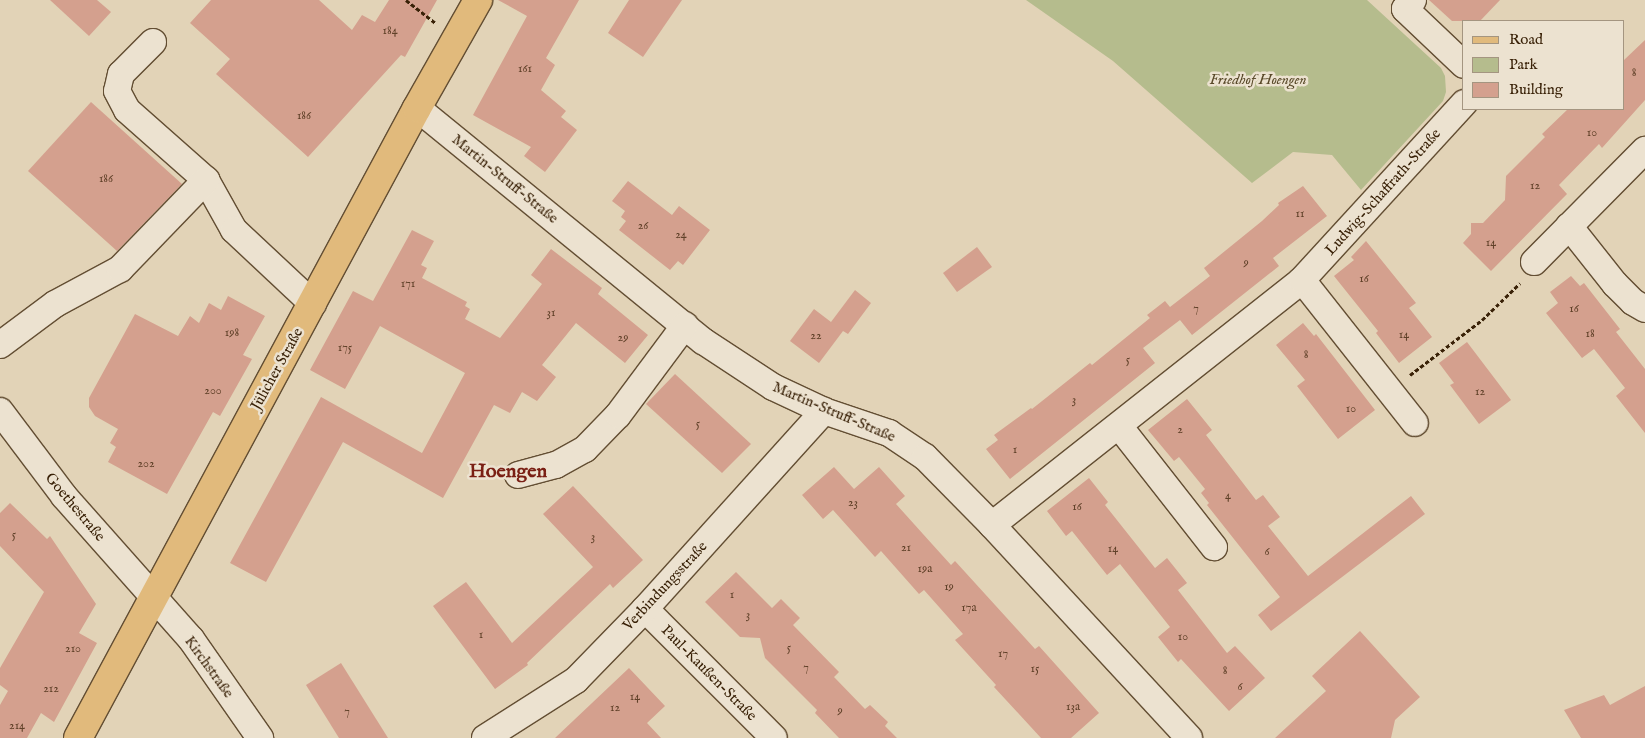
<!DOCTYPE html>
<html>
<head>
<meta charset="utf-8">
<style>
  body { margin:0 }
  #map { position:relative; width:1645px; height:738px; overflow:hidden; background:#e2d3b7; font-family:"IM FELL English",serif }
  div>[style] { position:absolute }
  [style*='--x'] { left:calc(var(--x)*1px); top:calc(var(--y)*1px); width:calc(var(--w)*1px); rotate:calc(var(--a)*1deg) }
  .green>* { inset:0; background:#b5bc8d }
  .building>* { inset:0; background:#d4a08e }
  .path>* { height:3px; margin-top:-1.5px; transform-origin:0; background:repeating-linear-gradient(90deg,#392107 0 4px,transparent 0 6.5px) }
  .roads { filter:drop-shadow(1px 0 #634e33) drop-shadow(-1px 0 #634e33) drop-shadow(0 1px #634e33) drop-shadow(0 -1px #634e33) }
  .minor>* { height:26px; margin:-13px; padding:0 13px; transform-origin:13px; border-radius:13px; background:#ece2d0 }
  .major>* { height:28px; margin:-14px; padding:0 14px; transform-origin:14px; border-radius:14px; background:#e1ba7c }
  span { translate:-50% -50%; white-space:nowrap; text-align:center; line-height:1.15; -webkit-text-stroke:5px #ece2d0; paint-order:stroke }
  .number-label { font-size:12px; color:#604129 }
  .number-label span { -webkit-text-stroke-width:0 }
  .park-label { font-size:15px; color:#584828; font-style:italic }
  .street-label { font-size:15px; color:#392107 }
  .district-label { font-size:20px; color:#7a1f14; font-weight:700 }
  .legend { position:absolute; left:1462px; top:20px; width:162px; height:90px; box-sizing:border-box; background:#ece2d0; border:1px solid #a49580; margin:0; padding:6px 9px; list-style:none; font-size:15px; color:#392107 }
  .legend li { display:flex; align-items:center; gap:10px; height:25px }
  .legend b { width:25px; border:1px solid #a49580 }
</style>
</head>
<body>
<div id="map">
  <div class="green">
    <div style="clip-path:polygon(1026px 0,1367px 0,1441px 68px,1445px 76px,1446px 92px,1443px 101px,1361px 190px,1332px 155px,1293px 152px,1252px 183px,1113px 61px)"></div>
  </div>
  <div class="building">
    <div style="clip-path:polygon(50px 0,97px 0,111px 12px,89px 36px)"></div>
    <div style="clip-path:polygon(211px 0,319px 0,352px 30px,362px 15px,375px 22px,389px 0,437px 0,405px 57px,401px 55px,308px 157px,216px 74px,230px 59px,190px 23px)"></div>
    <div style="clip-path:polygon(498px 0,579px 0,546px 58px,555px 65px,541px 90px,566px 111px,561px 117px,577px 130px,545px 172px,524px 156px,531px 147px,473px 115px,527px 16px)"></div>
    <div style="clip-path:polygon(629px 0,682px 0,643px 57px,608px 33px)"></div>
    <div style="clip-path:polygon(1429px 0,1500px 0,1480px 21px,1452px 21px)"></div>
    <div style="clip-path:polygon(1645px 40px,1645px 100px,1602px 148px,1599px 144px,1559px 185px,1567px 194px,1491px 271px,1463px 243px,1471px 234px,1471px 223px,1483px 223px,1505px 200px,1506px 176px,1545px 137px,1542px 134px,1568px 109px,1624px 109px,1624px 60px)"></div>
    <div style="clip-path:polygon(91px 102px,182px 184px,117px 251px,28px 171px)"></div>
    <div style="clip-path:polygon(628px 181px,672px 215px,679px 206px,710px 230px,683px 265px,678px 261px,670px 270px,619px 230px,626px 221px,621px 217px,625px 211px,612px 201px)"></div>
    <div style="clip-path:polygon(1303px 186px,1327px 216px,1273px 258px,1279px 266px,1192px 335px,1180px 320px,1143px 348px,1155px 363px,1010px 479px,986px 449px,998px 440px,994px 435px,1031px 408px,1032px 409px,1090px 363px,1092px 365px,1150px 318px,1147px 315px,1165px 301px,1175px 313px,1170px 307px,1210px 276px,1204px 268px,1262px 221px,1279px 205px,1278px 203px)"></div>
    <div style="clip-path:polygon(412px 230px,434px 241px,421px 265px,427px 268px,422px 278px,467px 302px,465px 306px,470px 309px,465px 319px,500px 338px,542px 284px,531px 275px,551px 249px,602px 288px,598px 294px,648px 335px,625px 363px,576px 323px,542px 365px,556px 377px,537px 401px,522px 392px,510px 413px,494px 405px,443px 498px,343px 442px,266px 582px,230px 563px,321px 397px,422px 453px,465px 373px,380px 326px,345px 389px,310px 370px,353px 291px,373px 301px)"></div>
    <div style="clip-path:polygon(1366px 241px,1416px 303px,1409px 308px,1432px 337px,1399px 363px,1376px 333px,1378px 331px,1334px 276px,1354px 260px,1351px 257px)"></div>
    <div style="clip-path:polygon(977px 247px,992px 267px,957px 292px,943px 273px)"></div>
    <div style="clip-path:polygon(1571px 276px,1580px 286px,1584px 283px,1620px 329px,1616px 332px,1645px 369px,1645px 433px,1616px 396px,1625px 388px,1594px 349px,1582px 358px,1546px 313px,1558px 303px,1550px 292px)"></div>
    <div style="clip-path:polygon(855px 290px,871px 303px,848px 334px,843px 331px,819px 363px,790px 341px,814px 309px,831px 322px)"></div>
    <div style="clip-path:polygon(228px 296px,265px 316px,243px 355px,252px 359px,220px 416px,213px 412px,167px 494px,108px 462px,116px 447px,110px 443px,118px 429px,95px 416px,89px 407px,89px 398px,135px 314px,178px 336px,190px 316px,199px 323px,209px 303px,221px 310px)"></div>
    <div style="clip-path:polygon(1303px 323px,1314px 336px,1316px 334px,1375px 410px,1338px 439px,1297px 386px,1305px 380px,1276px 345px)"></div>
    <div style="clip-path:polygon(1467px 342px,1511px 400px,1479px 424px,1450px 385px,1454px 383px,1439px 363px)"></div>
    <div style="clip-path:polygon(675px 374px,751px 444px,722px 473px,646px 404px)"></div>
    <div style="clip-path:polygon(1187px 399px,1212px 430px,1206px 435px,1256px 500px,1263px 495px,1280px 517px,1268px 526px,1308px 576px,1411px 496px,1425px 514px,1271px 631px,1258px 615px,1280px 597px,1207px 505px,1209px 503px,1201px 493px,1205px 489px,1179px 457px,1174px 461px,1148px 430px)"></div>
    <div style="clip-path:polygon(834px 467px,854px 489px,879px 467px,905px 496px,896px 504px,932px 544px,951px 565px,955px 561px,1035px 649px,1039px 646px,1099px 713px,1071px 738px,1041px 738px,994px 687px,996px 685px,955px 640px,963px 634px,924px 590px,919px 594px,881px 551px,875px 557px,833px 510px,823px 519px,802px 495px)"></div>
    <div style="clip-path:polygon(1089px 478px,1108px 502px,1105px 505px,1155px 568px,1167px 558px,1187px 583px,1178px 590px,1227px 653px,1235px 646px,1265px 678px,1229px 711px,1181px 659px,1178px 662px,1158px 637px,1170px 627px,1120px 564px,1107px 575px,1072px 531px,1066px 536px,1047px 511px)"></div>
    <div style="clip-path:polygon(573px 486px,643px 560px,613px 588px,610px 584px,527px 663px,528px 665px,495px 689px,433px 606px,466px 582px,512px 643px,593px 567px,543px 514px)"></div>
    <div style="clip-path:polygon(10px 503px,47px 539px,50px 536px,96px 604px,79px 633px,97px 643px,54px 722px,41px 713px,27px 738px,0 738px,0 705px,8px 691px,0 685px,0 668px,44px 592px,0 546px,0 513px)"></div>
    <div style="clip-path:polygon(736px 572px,772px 608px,781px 599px,800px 618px,793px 625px,839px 672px,834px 677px,865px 709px,870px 705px,888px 722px,885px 726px,897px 738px,839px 738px,815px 713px,817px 710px,765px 658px,760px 638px,740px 637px,705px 602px)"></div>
    <div style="clip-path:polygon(1360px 631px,1420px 697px,1395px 720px,1391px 738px,1275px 738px,1326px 691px,1312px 676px)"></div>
    <div style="clip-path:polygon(341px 663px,388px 738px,339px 738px,306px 685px)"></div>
    <div style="clip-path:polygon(629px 668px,665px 706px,647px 723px,661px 738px,555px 738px)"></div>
    <div style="clip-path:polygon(1645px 686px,1645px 738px,1581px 738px,1564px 710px,1604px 695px,1610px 705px)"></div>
  </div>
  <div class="path">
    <div style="--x:406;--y:0;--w:37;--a:38"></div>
    <div style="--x:1410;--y:375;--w:91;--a:-37.4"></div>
    <div style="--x:1482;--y:320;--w:53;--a:-44.2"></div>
  </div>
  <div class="roads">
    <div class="minor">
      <div style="--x:1413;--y:0;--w:12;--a:132"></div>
      <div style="--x:1405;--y:9;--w:81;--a:43.5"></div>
      <div style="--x:153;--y:42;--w:45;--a:135"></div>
      <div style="--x:121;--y:74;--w:17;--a:103"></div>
      <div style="--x:117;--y:91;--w:21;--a:62"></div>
      <div style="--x:127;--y:110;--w:106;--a:41.5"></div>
      <div style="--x:206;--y:180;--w:57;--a:60.8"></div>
      <div style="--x:234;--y:230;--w:108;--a:43.1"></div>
      <div style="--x:417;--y:108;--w:369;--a:39.2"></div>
      <div style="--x:703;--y:341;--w:84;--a:33.3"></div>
      <div style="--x:773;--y:387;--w:56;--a:25.2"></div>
      <div style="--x:824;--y:411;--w:69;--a:18.7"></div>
      <div style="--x:889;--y:433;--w:43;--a:33.7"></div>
      <div style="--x:925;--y:457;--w:95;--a:45.4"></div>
      <div style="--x:992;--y:525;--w:290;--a:47.2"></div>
      <div style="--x:1569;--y:226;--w:74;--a:51.6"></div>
      <div style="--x:1615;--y:284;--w:25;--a:45"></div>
      <div style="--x:1633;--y:302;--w:14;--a:30"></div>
      <div style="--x:1534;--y:262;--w:158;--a:-45.3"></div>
      <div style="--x:1302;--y:280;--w:182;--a:51.7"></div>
      <div style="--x:0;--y:345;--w:69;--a:-36.7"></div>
      <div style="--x:55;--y:304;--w:74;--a:-28.3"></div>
      <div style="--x:120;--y:269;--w:124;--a:-46"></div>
      <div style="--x:0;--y:411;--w:106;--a:53"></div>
      <div style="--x:64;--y:496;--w:191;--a:48.4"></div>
      <div style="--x:191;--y:639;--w:121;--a:55.1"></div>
      <div style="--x:1119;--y:426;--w:154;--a:51.9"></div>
      <div style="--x:518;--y:475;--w:39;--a:-15"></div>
      <div style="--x:556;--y:465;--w:33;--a:-29"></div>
      <div style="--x:585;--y:449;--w:47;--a:-45.9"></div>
      <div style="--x:618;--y:415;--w:112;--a:-53.3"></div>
      <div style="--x:992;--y:525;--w:395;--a:-38.3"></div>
      <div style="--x:1302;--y:280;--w:240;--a:-47.5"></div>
      <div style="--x:645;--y:609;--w:182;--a:45"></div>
      <div style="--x:485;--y:738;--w:108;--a:-32.5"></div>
      <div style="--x:576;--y:680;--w:99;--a:-45.8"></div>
      <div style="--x:645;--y:609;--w:267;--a:-47.9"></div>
    </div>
    <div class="major">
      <div style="--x:78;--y:738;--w:715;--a:-61.72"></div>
      <div style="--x:417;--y:108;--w:124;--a:-60.5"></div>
    </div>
  </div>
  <div class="number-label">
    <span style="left:390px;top:31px">184</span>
    <span style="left:525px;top:69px">161</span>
    <span style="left:1634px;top:73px">8</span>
    <span style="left:304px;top:116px">186</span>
    <span style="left:1592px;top:133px">10</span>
    <span style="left:106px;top:179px">186</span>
    <span style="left:1535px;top:186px">12</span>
    <span style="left:1300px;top:214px">11</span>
    <span style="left:643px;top:226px">26</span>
    <span style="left:681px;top:235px">24</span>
    <span style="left:1491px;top:243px">14</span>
    <span style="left:1246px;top:263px">9</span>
    <span style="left:1364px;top:279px">16</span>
    <span style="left:408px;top:284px">171</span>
    <span style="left:1196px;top:309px">7</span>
    <span style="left:1574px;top:309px">16</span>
    <span style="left:551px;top:313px">31</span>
    <span style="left:232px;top:333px">198</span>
    <span style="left:1590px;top:334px">18</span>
    <span style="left:1404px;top:335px">14</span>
    <span style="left:816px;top:336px">22</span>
    <span style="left:623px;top:338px">29</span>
    <span style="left:345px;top:348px">175</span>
    <span style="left:1306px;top:355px">8</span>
    <span style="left:1128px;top:360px">5</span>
    <span style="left:213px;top:391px">200</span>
    <span style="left:1480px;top:392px">12</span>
    <span style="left:1074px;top:400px">3</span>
    <span style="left:1351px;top:409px">10</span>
    <span style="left:698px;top:424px">5</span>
    <span style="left:1180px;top:430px">2</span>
    <span style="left:1015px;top:450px">1</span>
    <span style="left:146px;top:464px">202</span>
    <span style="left:1228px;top:496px">4</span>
    <span style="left:853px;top:503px">23</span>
    <span style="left:1077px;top:507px">16</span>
    <span style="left:14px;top:535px">5</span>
    <span style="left:593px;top:537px">3</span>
    <span style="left:906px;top:548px">21</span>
    <span style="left:1113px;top:549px">14</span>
    <span style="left:1267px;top:552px">6</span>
    <span style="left:925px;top:569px">19a</span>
    <span style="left:949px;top:587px">19</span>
    <span style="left:732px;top:595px">1</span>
    <span style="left:969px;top:608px">17a</span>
    <span style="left:748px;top:615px">3</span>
    <span style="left:481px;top:635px">1</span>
    <span style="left:1183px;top:637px">10</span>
    <span style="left:789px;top:648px">5</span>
    <span style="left:73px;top:649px">210</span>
    <span style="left:1003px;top:654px">17</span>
    <span style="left:806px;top:668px">7</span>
    <span style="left:1035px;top:669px">15</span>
    <span style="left:1225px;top:671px">8</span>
    <span style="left:1240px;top:687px">6</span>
    <span style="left:51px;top:689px">212</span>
    <span style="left:635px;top:697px">14</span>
    <span style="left:1073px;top:707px">13a</span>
    <span style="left:615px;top:708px">12</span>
    <span style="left:840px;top:711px">9</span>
    <span style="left:347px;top:712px">7</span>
    <span style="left:17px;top:726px">214</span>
  </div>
  <div class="park-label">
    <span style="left:1258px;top:80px">Friedhof Hoengen</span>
  </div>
  <div class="street-label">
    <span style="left:505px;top:179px;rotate:39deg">Martin-Struff-Straße</span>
    <span style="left:1383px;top:192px;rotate:-48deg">Ludwig-Schaffrath-Straße</span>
    <span style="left:277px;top:369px;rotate:-61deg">Jülicher Straße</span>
    <span style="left:834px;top:412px;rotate:23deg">Martin-Struff-Straße</span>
    <span style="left:75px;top:507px;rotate:50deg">Goethestraße</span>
    <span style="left:665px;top:586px;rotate:-47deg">Verbindungsstraße</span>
    <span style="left:209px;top:667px;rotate:54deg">Kirchstraße</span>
    <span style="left:709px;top:673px;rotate:45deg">Paul-Kaußen-Straße</span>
  </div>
  <div class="district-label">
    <span style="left:508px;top:471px">Hoengen</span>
  </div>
  <ul class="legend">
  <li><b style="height:6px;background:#e1ba7c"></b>Road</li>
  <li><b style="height:14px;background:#b5bc8d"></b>Park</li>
  <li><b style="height:14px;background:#d4a08e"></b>Building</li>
  </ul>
</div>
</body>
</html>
